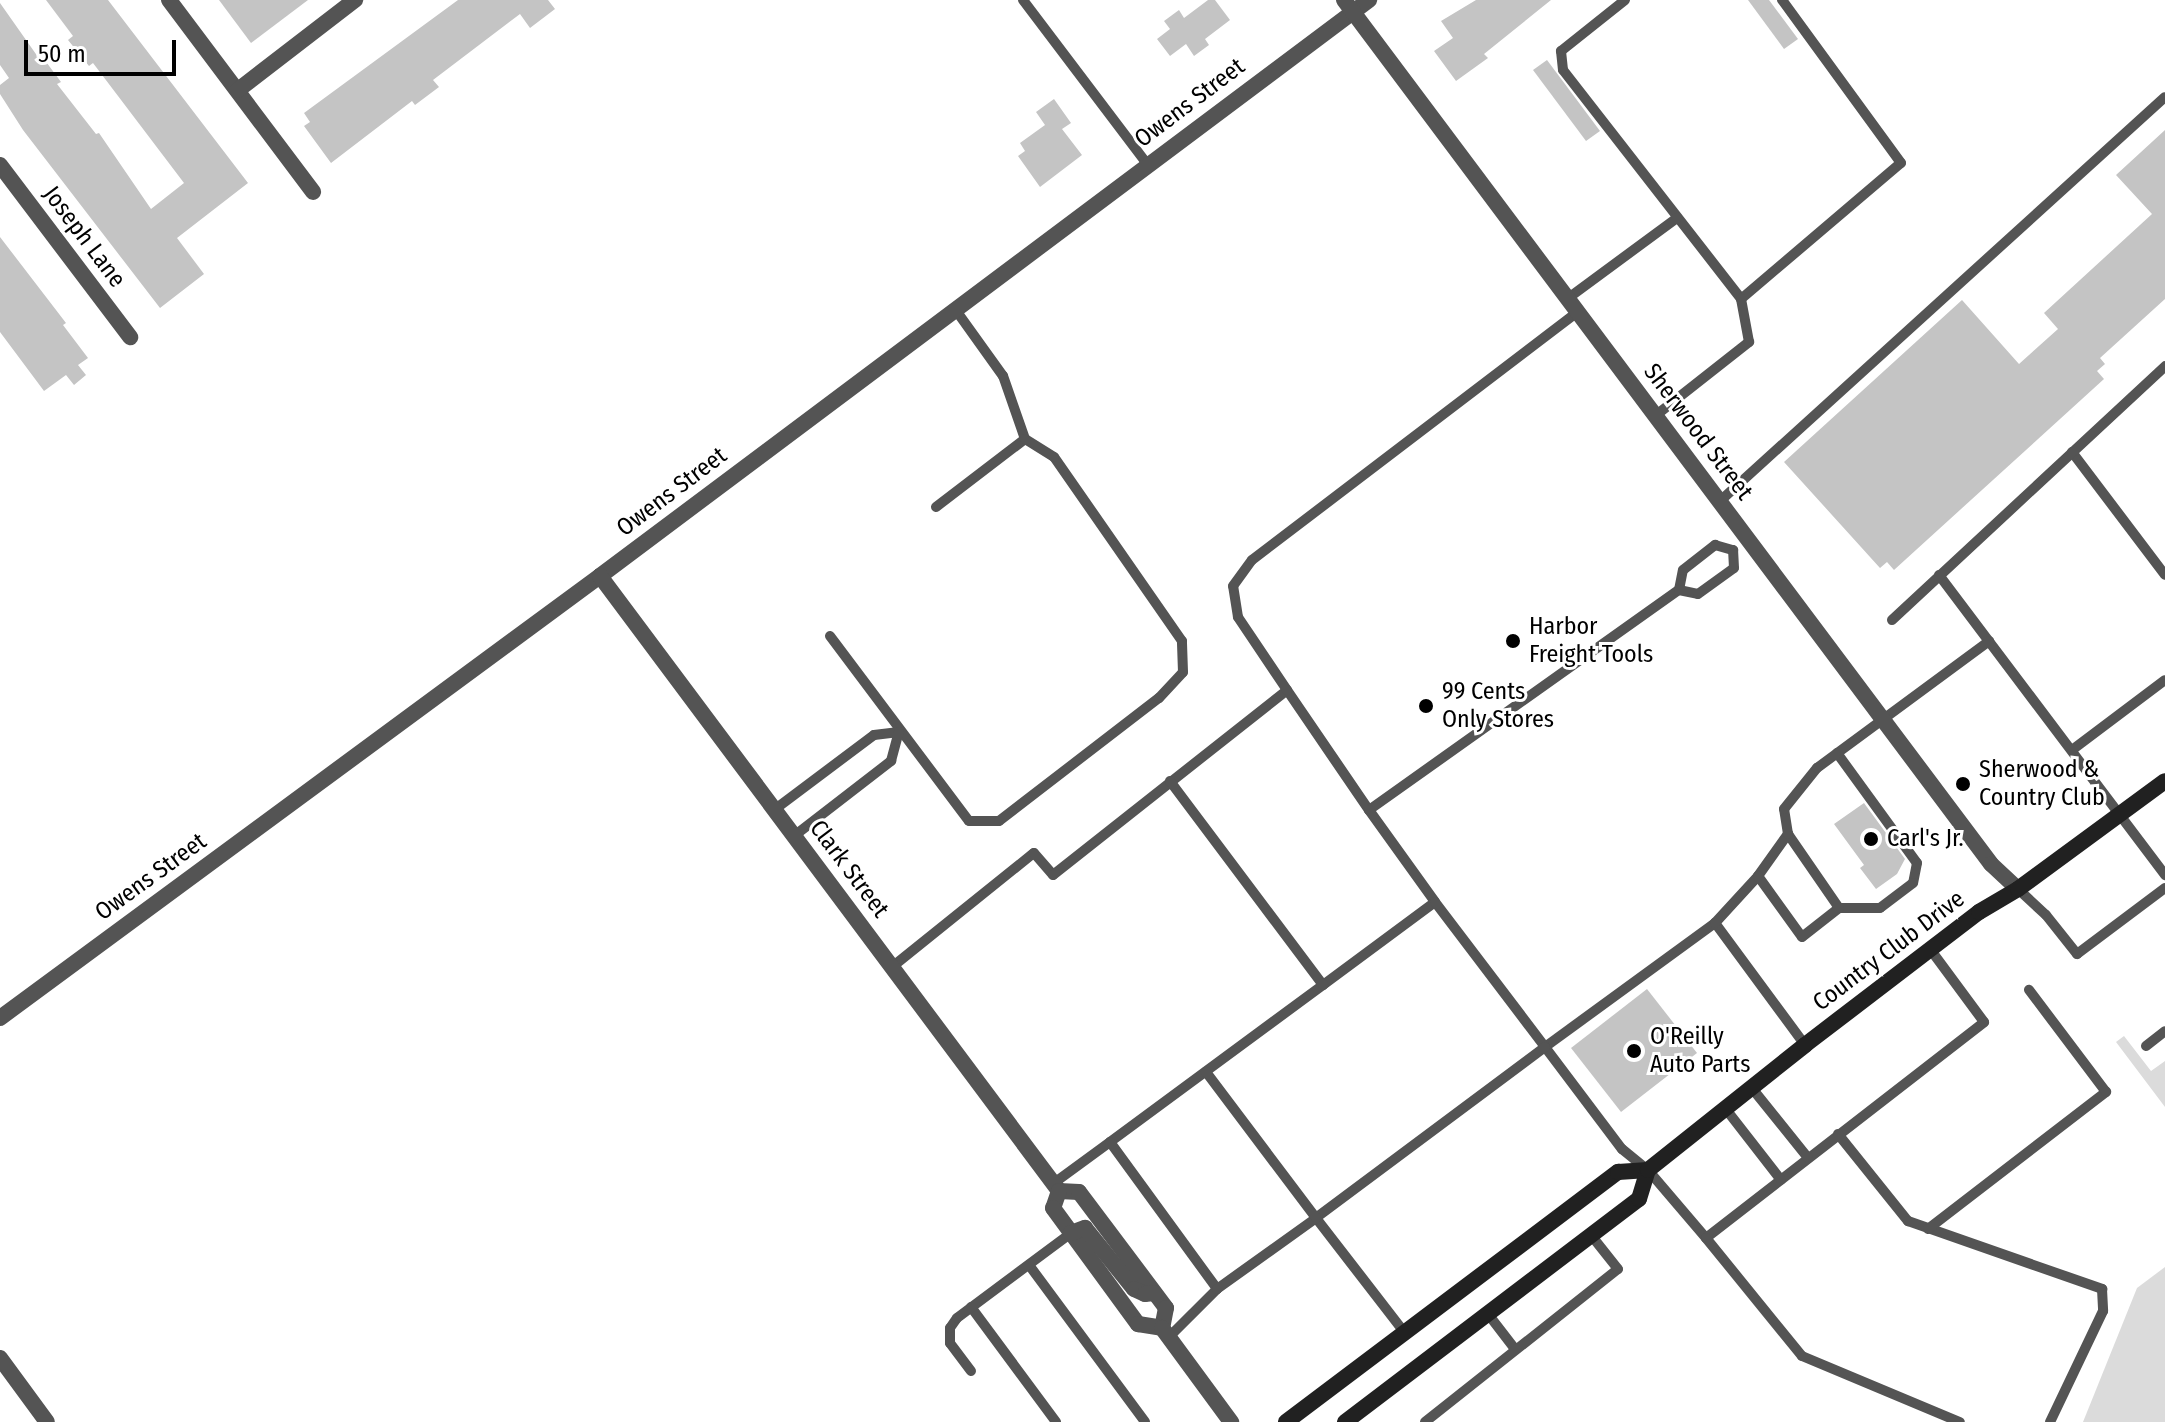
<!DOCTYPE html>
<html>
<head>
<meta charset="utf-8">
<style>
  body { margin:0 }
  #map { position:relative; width:2165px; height:1422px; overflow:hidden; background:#fff; font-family:"Fira Sans Condensed",sans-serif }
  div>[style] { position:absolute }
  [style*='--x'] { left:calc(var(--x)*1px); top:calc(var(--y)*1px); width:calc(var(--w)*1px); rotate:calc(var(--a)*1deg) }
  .green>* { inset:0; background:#dbdbdb }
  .building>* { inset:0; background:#c4c4c4 }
  .service>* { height:10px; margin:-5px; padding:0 5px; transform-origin:5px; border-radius:5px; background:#545454 }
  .minor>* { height:16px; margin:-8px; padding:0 8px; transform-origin:8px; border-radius:8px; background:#545454 }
  .tertiary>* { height:16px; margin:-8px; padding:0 8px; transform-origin:8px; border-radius:8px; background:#545454 }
  .secondary>* { height:16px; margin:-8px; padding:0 8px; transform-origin:8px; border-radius:8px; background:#212121 }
  .dots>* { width:22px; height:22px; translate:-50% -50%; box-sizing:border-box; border:4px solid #fff; border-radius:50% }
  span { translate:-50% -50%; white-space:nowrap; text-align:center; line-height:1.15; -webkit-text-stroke:6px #fff; paint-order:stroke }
  .street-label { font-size:24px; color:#000 }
  .poi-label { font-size:24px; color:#000 }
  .left { translate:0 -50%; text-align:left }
  .scale { position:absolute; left:24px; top:40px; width:152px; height:36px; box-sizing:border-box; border:4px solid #000; border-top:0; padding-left:10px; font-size:24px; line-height:28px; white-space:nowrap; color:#000; -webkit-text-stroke:6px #fff; paint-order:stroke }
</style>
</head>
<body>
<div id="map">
  <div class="green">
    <div style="clip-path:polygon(2124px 1036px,2151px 1071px,2165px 1061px,2165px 1107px,2116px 1042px)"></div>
    <div style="clip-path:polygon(2165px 1267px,2165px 1422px,2083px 1422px,2137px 1288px)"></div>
  </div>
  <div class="building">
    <div style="clip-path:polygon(46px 0,108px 0,248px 183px,177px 238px,204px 274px,160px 308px,23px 130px,0 94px,0 85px,9px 78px,0 65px,0 3px,38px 57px,41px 55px,61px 82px,57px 84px,96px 134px,99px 133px,151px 209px,184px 183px,93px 63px,89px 66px,68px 40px,73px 36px)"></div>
    <div style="clip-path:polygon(219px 0,308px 0,251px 43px)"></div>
    <div style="clip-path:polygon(458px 0,548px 0,555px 9px,530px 28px,520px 14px,433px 80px,439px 87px,415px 105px,412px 101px,331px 163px,304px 126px,310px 122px,304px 113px)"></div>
    <div style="clip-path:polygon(1208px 0,1215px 0,1230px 20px,1205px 39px,1209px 45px,1194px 56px,1186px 44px,1170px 56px,1157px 39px,1170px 29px,1164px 21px,1179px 10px,1184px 18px)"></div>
    <div style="clip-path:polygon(1476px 0,1551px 0,1484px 54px,1488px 58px,1456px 81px,1434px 51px,1453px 38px,1441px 21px)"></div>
    <div style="clip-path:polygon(1748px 0,1769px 0,1798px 39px,1784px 49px)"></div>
    <div style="clip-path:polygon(1547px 60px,1600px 131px,1586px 141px,1533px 70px)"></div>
    <div style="clip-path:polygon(1054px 99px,1071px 123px,1062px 129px,1082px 155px,1040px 187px,1018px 156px,1025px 151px,1020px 143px,1045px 125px,1036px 112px)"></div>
    <div style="clip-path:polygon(2165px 130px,2165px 299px,2100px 358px,2105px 364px,2097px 371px,2104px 379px,1894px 570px,1887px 562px,1880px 568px,1784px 462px,1962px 300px,2019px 364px,2058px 329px,2044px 313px,2152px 214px,2116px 175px)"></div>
    <div style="clip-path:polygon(0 237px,66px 323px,63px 325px,88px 358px,78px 365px,86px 375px,74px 385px,66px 375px,44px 391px,0 332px)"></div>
    <div style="clip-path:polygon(1864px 803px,1905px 859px,1897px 874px,1876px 889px,1860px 868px,1864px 865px,1834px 824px)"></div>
    <div style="clip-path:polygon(1647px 989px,1697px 1053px,1621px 1112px,1571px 1048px)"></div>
  </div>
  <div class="service">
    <div style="--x:1023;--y:0;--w:207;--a:52.9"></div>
    <div style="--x:1625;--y:0;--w:82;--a:141.4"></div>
    <div style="--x:1561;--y:51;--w:19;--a:84"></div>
    <div style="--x:1563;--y:70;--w:290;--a:52.1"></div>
    <div style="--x:1741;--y:299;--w:210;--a:-40.4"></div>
    <div style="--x:1901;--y:163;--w:202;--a:-126.1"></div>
    <div style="--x:1567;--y:299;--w:137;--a:-36.4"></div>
    <div style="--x:1655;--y:416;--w:120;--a:-38.2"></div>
    <div style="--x:1749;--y:342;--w:44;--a:-100.5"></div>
    <div style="--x:2072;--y:452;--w:154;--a:52.9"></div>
    <div style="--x:1719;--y:502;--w:602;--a:-42.24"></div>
    <div style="--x:936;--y:507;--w:112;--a:-37.4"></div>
    <div style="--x:1025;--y:439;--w:67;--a:-109.2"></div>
    <div style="--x:1003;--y:376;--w:82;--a:-125.6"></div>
    <div style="--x:1939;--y:575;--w:376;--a:53"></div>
    <div style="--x:1679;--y:590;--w:20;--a:-79"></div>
    <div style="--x:1683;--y:570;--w:41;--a:-38"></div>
    <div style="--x:1715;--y:545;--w:19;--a:16"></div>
    <div style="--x:1892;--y:620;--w:373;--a:-42.9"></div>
    <div style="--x:830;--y:636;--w:231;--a:53.1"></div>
    <div style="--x:969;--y:821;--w:30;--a:0"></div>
    <div style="--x:999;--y:821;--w:202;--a:-37.6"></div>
    <div style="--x:1159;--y:698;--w:35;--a:-47"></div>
    <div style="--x:1183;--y:672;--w:31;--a:-92"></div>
    <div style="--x:1182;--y:641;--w:224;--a:-124.8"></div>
    <div style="--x:1054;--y:457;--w:34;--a:-148"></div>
    <div style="--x:1287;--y:690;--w:145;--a:55.7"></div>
    <div style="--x:1369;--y:810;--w:380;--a:-35.4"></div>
    <div style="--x:1679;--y:590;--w:19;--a:12"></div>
    <div style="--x:1698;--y:594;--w:44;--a:-35.8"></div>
    <div style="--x:1734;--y:568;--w:18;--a:-93"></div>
    <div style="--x:2072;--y:750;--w:116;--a:-37"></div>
    <div style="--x:1837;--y:753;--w:136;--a:54"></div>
    <div style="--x:1917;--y:863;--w:20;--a:101"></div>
    <div style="--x:1913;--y:883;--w:41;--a:142.9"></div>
    <div style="--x:1880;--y:908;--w:41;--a:180"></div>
    <div style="--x:774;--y:810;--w:125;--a:-36.9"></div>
    <div style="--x:874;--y:735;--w:25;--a:-7"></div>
    <div style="--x:1369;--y:810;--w:113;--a:54.3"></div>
    <div style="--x:794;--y:836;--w:123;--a:-37.7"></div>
    <div style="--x:891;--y:761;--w:30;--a:-75"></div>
    <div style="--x:1758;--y:876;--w:52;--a:-54.5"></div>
    <div style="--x:2018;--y:889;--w:38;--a:43"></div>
    <div style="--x:2046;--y:915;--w:50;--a:51.5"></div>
    <div style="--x:2077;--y:954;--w:110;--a:-36.9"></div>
    <div style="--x:1715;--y:923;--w:210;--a:143.9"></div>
    <div style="--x:1545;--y:1047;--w:128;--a:53"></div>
    <div style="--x:1622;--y:1149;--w:33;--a:39"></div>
    <div style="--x:1648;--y:1170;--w:89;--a:49.5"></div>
    <div style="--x:1706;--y:1238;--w:352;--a:-37.8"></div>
    <div style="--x:1984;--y:1022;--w:91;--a:-126.5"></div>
    <div style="--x:892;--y:967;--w:182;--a:-38.8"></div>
    <div style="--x:1034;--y:853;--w:29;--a:49"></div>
    <div style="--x:1053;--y:875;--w:298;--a:-38.3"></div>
    <div style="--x:1287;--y:690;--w:88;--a:-123.9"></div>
    <div style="--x:1238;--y:617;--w:31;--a:-99"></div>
    <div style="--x:1233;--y:586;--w:32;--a:-54"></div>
    <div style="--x:1252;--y:560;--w:410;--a:-37.3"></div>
    <div style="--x:1323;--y:985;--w:139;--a:-36.5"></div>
    <div style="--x:1435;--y:902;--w:182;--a:52.8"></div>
    <div style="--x:1545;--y:1047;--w:286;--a:143.3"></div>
    <div style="--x:1316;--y:1218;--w:145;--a:52.3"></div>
    <div style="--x:1805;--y:1045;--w:152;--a:-126.4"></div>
    <div style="--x:1715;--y:923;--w:64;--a:-47.5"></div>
    <div style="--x:1758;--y:876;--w:75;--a:54.2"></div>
    <div style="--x:1802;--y:937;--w:47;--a:-38.1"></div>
    <div style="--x:1839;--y:908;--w:90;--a:-124.6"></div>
    <div style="--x:1788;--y:834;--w:25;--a:-99"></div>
    <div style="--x:1784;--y:809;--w:53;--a:-51.2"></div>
    <div style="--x:1817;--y:768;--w:214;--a:-36.4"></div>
    <div style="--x:2146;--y:1046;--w:24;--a:-38"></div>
    <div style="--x:1751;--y:1087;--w:91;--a:51.2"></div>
    <div style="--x:1725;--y:1108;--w:91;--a:52.1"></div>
    <div style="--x:1838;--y:1134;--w:112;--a:51.2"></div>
    <div style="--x:1908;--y:1221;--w:206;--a:19.3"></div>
    <div style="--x:2102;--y:1289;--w:22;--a:87"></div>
    <div style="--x:2103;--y:1311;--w:123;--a:115.5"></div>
    <div style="--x:1110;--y:1142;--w:265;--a:-36.4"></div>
    <div style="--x:1323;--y:985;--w:255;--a:-126.9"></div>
    <div style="--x:1054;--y:1183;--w:69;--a:-36.2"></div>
    <div style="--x:1110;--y:1142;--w:182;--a:53.9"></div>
    <div style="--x:1928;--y:1229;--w:225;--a:-37.6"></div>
    <div style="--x:2106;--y:1092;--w:128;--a:-127"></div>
    <div style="--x:1706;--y:1238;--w:152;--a:50.9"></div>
    <div style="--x:1802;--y:1356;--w:171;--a:22.7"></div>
    <div style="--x:1029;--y:1265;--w:195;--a:53.5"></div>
    <div style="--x:971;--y:1307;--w:143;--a:53.5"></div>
    <div style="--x:1488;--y:1314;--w:44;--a:52.4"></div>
    <div style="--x:1169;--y:1337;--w:68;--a:-45"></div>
    <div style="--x:1217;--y:1289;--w:122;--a:-35.6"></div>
    <div style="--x:1316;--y:1218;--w:183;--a:-127"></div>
    <div style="--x:971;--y:1371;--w:35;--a:-127"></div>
    <div style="--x:950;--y:1343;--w:15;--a:-90"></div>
    <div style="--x:950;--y:1328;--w:12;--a:-55"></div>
    <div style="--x:957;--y:1318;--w:142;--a:-36.7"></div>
    <div style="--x:1425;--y:1422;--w:246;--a:-38.4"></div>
    <div style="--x:1618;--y:1269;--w:43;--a:-128.5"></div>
  </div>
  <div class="minor">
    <div style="--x:169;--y:0;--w:240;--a:53.1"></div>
    <div style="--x:238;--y:90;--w:148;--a:-37.6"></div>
    <div style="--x:0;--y:165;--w:216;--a:52.9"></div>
    <div style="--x:0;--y:1018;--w:745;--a:-36.38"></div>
    <div style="--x:600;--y:576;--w:961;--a:-36.83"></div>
    <div style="--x:0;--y:1358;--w:79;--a:53.7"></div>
  </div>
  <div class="tertiary">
    <div style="--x:1344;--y:0;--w:1079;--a:53.17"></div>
    <div style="--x:1991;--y:864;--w:37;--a:43"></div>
    <div style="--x:600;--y:576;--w:767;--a:53.26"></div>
    <div style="--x:1059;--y:1191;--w:20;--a:3"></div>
    <div style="--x:1079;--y:1192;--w:145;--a:53.1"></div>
    <div style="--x:1166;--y:1308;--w:20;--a:101"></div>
    <div style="--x:1059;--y:1191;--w:18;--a:109"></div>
    <div style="--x:1053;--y:1208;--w:144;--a:53.8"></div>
    <div style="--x:1138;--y:1324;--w:24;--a:9"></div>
    <div style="--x:1162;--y:1328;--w:117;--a:53.7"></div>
    <div style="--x:1071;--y:1233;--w:15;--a:-20"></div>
    <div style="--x:1085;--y:1228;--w:78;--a:51.2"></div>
    <div style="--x:1134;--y:1289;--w:12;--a:24"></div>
    <div style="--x:1145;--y:1294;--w:9;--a:-6"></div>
  </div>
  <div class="secondary">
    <div style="--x:1286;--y:1422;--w:416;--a:-37"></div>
    <div style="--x:1618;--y:1172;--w:30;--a:-4"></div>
    <div style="--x:1345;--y:1422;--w:369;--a:-37.2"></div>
    <div style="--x:1639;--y:1199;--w:30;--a:-73"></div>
    <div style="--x:1648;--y:1170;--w:201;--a:-38.5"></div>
    <div style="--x:1805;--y:1045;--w:219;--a:-37.4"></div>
    <div style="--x:1979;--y:912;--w:45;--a:-30.5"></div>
    <div style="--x:2018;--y:889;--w:182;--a:-36.3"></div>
  </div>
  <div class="dots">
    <div style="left:1513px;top:641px;background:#000"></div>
    <div style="left:1426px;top:706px;background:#000"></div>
    <div style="left:1963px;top:784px;background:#000"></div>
    <div style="left:1871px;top:839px;background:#000"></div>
    <div style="left:1634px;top:1051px;background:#000"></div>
  </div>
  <div class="street-label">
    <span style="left:1190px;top:103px;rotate:-37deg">Owens Street</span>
    <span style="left:84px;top:237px;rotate:53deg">Joseph Lane</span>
    <span style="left:1698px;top:432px;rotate:53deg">Sherwood Street</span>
    <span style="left:672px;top:492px;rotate:-37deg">Owens Street</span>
    <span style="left:849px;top:869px;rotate:53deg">Clark Street</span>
    <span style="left:151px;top:877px;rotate:-36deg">Owens Street</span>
    <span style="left:1889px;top:951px;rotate:-37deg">Country Club Drive</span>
  </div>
  <div class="poi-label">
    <span class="left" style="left:1529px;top:641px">Harbor<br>Freight Tools</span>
    <span class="left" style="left:1442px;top:706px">99 Cents<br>Only Stores</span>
    <span class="left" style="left:1979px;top:784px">Sherwood &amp;<br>Country Club</span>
    <span class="left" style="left:1887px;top:839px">Carl's Jr.</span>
    <span class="left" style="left:1650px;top:1051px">O'Reilly<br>Auto Parts</span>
  </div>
  <div class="scale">50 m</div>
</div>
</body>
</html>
